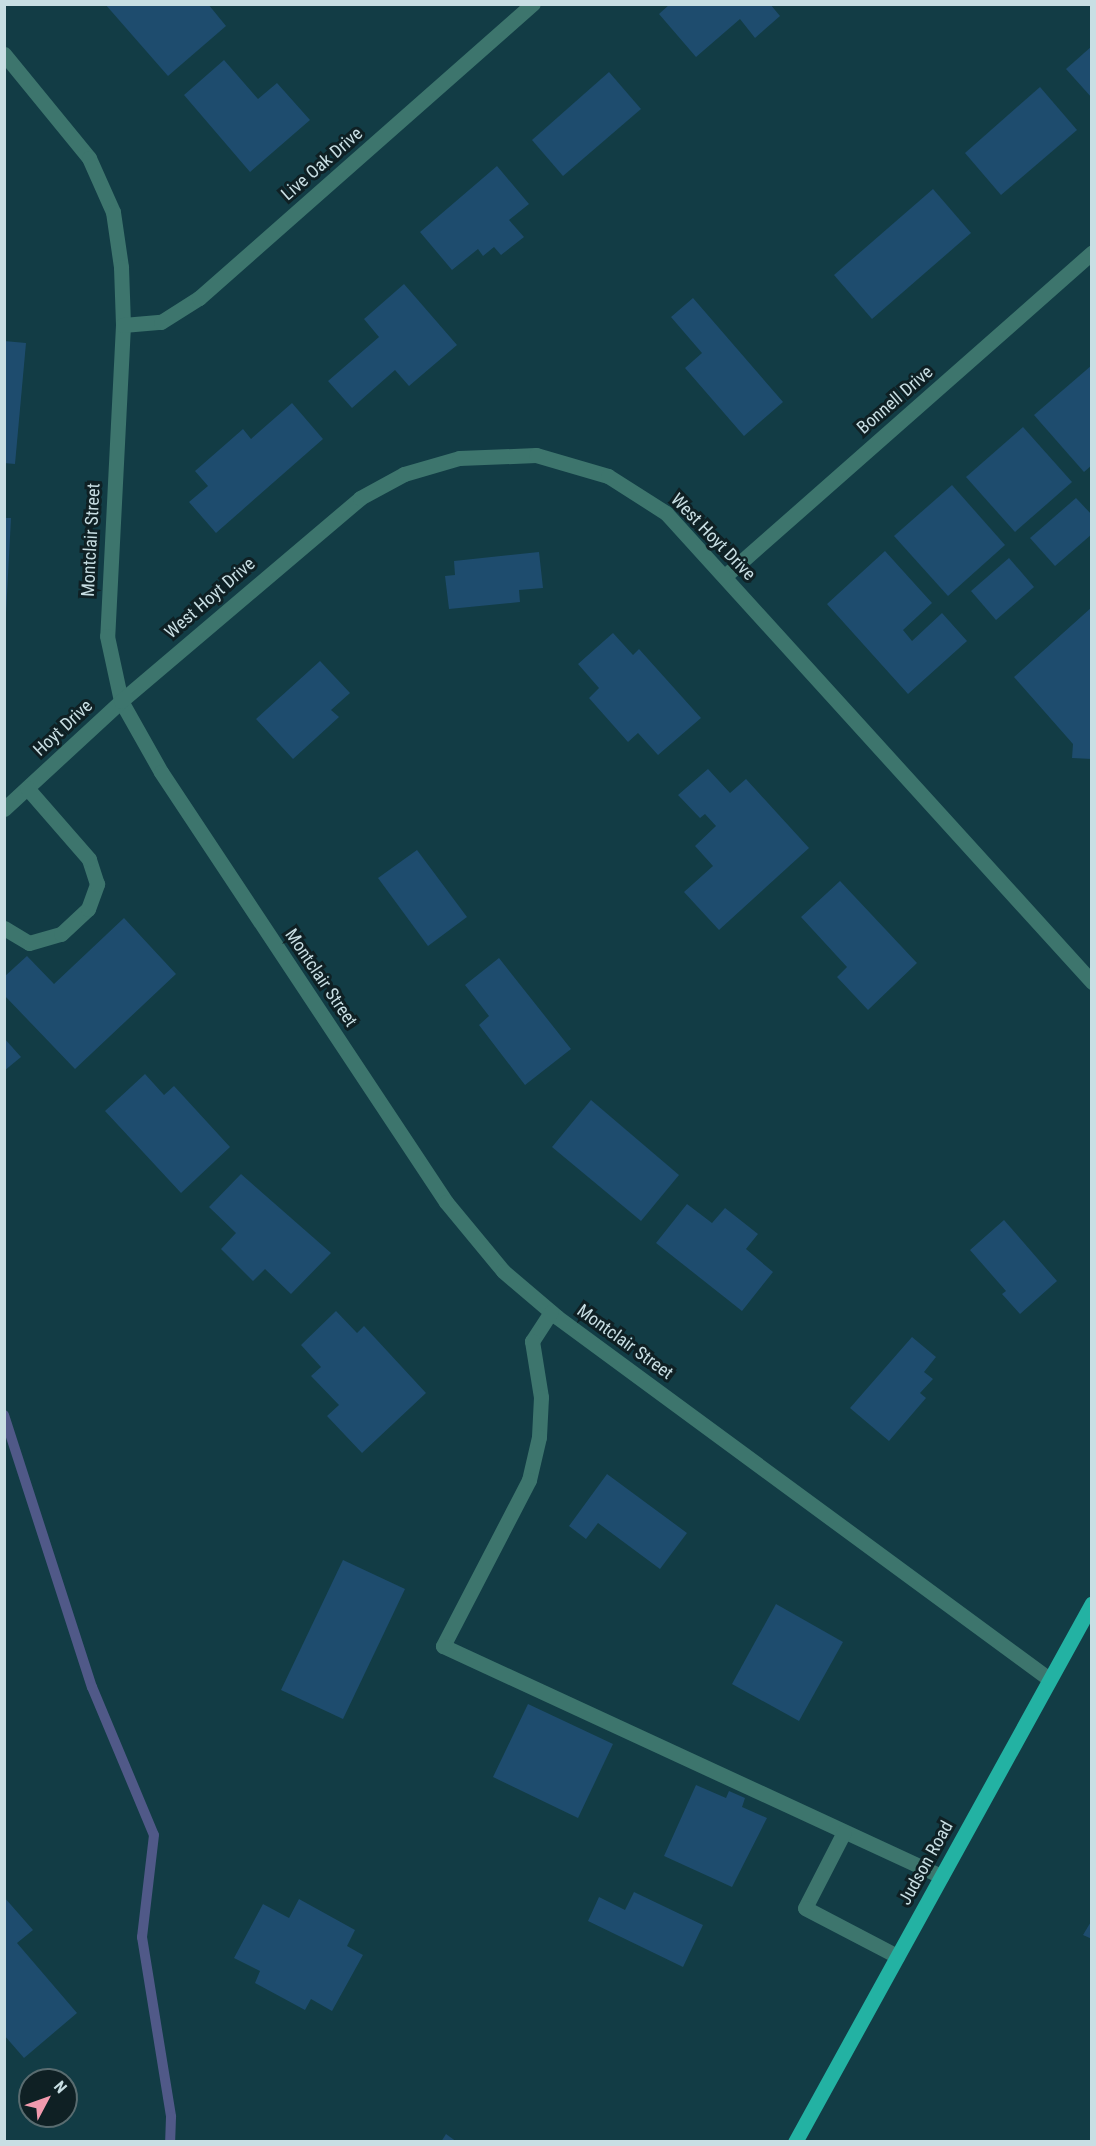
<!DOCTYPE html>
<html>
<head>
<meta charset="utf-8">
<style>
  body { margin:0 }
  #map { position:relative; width:1096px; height:2146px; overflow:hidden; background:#123c45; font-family:"Roboto Condensed",sans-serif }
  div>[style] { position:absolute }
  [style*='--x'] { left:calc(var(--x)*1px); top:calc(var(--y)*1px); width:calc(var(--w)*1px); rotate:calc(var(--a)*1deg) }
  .stream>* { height:10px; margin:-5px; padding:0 5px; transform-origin:5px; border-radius:5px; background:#505988 }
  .building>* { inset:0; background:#1e4c6e }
  .minor>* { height:15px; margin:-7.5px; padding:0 7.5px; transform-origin:7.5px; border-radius:7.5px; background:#3d756d }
  .major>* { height:15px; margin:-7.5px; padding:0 7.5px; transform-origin:7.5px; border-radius:7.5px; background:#23b2a3 }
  span { translate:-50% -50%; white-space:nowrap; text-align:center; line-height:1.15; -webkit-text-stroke:6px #0f2024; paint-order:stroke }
  .street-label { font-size:18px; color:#c8dee3 }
  .frame { position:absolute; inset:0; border:6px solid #c8dee3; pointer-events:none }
  .north { position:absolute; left:18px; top:2068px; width:60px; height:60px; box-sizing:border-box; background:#0f2024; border:2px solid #596c70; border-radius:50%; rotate:49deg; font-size:16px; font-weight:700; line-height:24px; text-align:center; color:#c8dee3 }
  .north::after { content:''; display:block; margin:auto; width:21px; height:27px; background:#f29aae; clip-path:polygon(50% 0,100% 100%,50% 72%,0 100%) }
</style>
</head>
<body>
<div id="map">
  <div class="stream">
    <div style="--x:4;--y:1415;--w:286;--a:72.1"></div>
    <div style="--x:92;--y:1687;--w:160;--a:67.3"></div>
    <div style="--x:154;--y:1835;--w:103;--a:96.7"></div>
    <div style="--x:142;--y:1937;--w:182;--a:80.8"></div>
    <div style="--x:171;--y:2117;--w:25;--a:92"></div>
  </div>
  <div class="building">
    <div style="clip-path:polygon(105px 4px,208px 4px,226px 26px,168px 76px)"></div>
    <div style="clip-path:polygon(670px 4px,770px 4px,780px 16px,755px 38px,740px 19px,696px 57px,659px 14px)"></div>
    <div style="clip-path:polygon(1092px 46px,1092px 98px,1066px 69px)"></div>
    <div style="clip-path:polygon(224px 60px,258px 99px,277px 83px,310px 120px,250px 172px,184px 95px)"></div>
    <div style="clip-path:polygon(609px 72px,641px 109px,563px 176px,532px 140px)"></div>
    <div style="clip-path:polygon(1040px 87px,1077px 130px,1001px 195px,965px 153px)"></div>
    <div style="clip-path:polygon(497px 166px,529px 204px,509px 220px,524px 237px,501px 255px,494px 247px,483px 256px,478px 249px,452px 270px,420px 232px)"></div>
    <div style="clip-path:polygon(933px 189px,971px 233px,872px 319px,834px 275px)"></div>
    <div style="clip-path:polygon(404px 284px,457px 345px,409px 386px,395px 370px,352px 408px,328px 381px,379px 337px,364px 319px)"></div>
    <div style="clip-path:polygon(693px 298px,783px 402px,744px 436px,685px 368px,702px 353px,671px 317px)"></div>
    <div style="clip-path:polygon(4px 341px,26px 343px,15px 464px,4px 463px)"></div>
    <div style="clip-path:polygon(1092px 365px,1092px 465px,1084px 472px,1034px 415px)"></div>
    <div style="clip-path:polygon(292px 403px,323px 439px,216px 533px,189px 502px,208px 486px,195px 471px,243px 429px,251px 439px)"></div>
    <div style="clip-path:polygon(1023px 427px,1072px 482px,1015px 532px,966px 477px)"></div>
    <div style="clip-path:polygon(952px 485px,1005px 545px,948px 596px,894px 536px)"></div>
    <div style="clip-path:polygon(1076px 498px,1092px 515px,1092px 534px,1055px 566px,1030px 538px)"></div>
    <div style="clip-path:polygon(4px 518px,11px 518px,6px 613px,4px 613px)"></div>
    <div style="clip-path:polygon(885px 551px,932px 603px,903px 630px,912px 641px,942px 613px,967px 641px,908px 694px,827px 604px)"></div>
    <div style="clip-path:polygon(539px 552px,543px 588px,519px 590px,520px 602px,449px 609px,445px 576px,455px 575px,454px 561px)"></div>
    <div style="clip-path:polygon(1009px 558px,1034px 587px,996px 620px,971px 591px)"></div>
    <div style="clip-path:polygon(1092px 607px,1092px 759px,1072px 758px,1073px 744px,1014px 677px)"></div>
    <div style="clip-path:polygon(613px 633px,633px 655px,639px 649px,701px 718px,658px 755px,638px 733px,628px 742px,589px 698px,599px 688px,578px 664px)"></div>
    <div style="clip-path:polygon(320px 661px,350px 693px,331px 710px,339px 717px,293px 759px,256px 719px)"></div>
    <div style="clip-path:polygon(708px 769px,730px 793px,746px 779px,809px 848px,719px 930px,684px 892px,713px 866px,695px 846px,716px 826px,705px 814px,700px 818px,678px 795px)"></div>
    <div style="clip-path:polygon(417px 850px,467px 917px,428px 946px,378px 878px)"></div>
    <div style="clip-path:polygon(840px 881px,917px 963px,868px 1010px,837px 977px,847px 967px,801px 917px)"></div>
    <div style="clip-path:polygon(124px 918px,176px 974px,75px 1069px,4px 995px,4px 977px,27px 956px,54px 984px)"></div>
    <div style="clip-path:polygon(499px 958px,571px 1049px,525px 1085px,479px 1025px,489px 1016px,465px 985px)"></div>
    <div style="clip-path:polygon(4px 1038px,21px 1057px,4px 1071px)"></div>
    <div style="clip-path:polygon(145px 1074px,164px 1095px,174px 1086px,230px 1147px,181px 1193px,105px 1111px)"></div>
    <div style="clip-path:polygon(591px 1100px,679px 1175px,641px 1221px,552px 1147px)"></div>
    <div style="clip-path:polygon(241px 1174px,331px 1253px,291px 1294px,265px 1269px,253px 1281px,221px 1249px,236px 1233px,209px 1207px)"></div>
    <div style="clip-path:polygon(687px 1204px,712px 1223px,725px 1208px,758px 1234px,746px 1249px,773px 1272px,742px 1311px,656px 1243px)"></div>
    <div style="clip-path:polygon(1004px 1220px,1057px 1281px,1020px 1314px,1002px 1294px,1006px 1291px,970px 1250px)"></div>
    <div style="clip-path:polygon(336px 1311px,357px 1333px,364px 1326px,426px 1393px,362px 1453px,327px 1416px,339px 1405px,311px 1376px,321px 1367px,301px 1345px)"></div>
    <div style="clip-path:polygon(912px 1337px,936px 1357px,924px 1372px,933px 1379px,920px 1393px,926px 1398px,889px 1441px,850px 1408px)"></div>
    <div style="clip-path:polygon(607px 1474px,687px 1533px,660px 1569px,598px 1523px,586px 1539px,569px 1526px)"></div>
    <div style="clip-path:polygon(343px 1560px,405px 1589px,343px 1719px,281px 1690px)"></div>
    <div style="clip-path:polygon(776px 1604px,843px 1642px,799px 1721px,732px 1684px)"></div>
    <div style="clip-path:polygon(528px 1704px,613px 1744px,578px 1818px,493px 1777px)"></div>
    <div style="clip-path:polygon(696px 1785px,726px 1798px,729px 1791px,745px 1798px,742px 1807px,767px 1818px,732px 1887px,664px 1856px)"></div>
    <div style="clip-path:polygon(634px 1892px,703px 1925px,683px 1967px,588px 1921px,599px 1897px,625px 1910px)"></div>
    <div style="clip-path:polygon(4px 1897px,33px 1930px,17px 1943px,77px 2013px,24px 2058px,4px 2035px)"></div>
    <div style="clip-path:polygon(299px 1899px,355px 1930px,347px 1946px,363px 1955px,332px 2011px,311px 1999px,305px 2010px,255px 1983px,260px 1971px,234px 1958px,263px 1904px,289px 1918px)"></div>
    <div style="clip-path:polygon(1092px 1920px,1092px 1939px,1083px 1935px)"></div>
    <div style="clip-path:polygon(446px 2134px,457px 2142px,441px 2142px)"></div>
  </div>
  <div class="minor">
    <div style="--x:4;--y:54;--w:134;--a:50.7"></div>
    <div style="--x:89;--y:158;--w:59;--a:66"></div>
    <div style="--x:113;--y:212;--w:56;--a:81.7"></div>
    <div style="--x:121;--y:267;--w:58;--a:88"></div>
    <div style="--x:123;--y:325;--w:311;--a:92.9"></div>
    <div style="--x:107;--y:636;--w:66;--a:77.8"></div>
    <div style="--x:121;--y:701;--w:81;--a:60.6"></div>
    <div style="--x:161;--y:772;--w:516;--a:56.46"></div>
    <div style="--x:446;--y:1202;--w:89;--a:50.4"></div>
    <div style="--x:503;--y:1271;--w:71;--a:40.4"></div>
    <div style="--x:557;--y:1317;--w:611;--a:36.34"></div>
    <div style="--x:123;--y:325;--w:38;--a:-5"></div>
    <div style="--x:161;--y:322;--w:45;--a:-32.3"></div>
    <div style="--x:199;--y:298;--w:445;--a:-41.4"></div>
    <div style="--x:725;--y:576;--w:489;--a:-41.4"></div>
    <div style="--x:4;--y:809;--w:159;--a:-42.7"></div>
    <div style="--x:121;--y:701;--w:314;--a:-40.3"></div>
    <div style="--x:360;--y:498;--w:50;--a:-28.6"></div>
    <div style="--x:404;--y:474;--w:57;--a:-16.2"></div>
    <div style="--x:459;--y:458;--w:77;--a:-2.2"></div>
    <div style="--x:536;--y:455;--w:75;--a:16.3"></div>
    <div style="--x:608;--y:476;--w:69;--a:32.5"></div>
    <div style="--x:666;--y:513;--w:634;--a:47.75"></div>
    <div style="--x:4;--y:928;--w:29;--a:31"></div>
    <div style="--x:29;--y:943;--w:33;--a:-16"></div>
    <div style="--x:61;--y:934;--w:37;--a:-43"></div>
    <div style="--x:88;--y:909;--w:27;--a:-70"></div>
    <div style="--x:97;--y:884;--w:26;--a:-108"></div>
    <div style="--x:89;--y:859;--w:94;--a:-131.1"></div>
    <div style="--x:551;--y:1312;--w:35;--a:123"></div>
    <div style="--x:532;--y:1341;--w:57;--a:80.9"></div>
    <div style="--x:541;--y:1397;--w:40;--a:92.9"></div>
    <div style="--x:539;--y:1437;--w:44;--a:103.1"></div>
    <div style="--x:529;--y:1480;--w:187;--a:117.4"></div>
    <div style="--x:443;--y:1646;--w:549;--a:24.79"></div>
    <div style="--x:844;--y:1832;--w:85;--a:117.2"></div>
    <div style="--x:805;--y:1908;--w:104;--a:27.6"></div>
  </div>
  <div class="major">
    <div style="--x:795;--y:2142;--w:615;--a:-61.14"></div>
  </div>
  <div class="street-label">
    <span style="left:322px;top:164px;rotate:-41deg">Live Oak Drive</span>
    <span style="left:895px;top:400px;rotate:-41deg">Bonnell Drive</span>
    <span style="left:713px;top:537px;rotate:46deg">West Hoyt Drive</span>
    <span style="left:91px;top:540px;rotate:-87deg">Montclair Street</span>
    <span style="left:210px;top:598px;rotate:-41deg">West Hoyt Drive</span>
    <span style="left:63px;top:728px;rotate:-43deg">Hoyt Drive</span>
    <span style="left:321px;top:978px;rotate:56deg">Montclair Street</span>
    <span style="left:625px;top:1342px;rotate:36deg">Montclair Street</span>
    <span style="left:926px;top:1863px;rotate:-61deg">Judson Road</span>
  </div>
  <div class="frame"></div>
  <div class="north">N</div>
</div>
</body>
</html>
